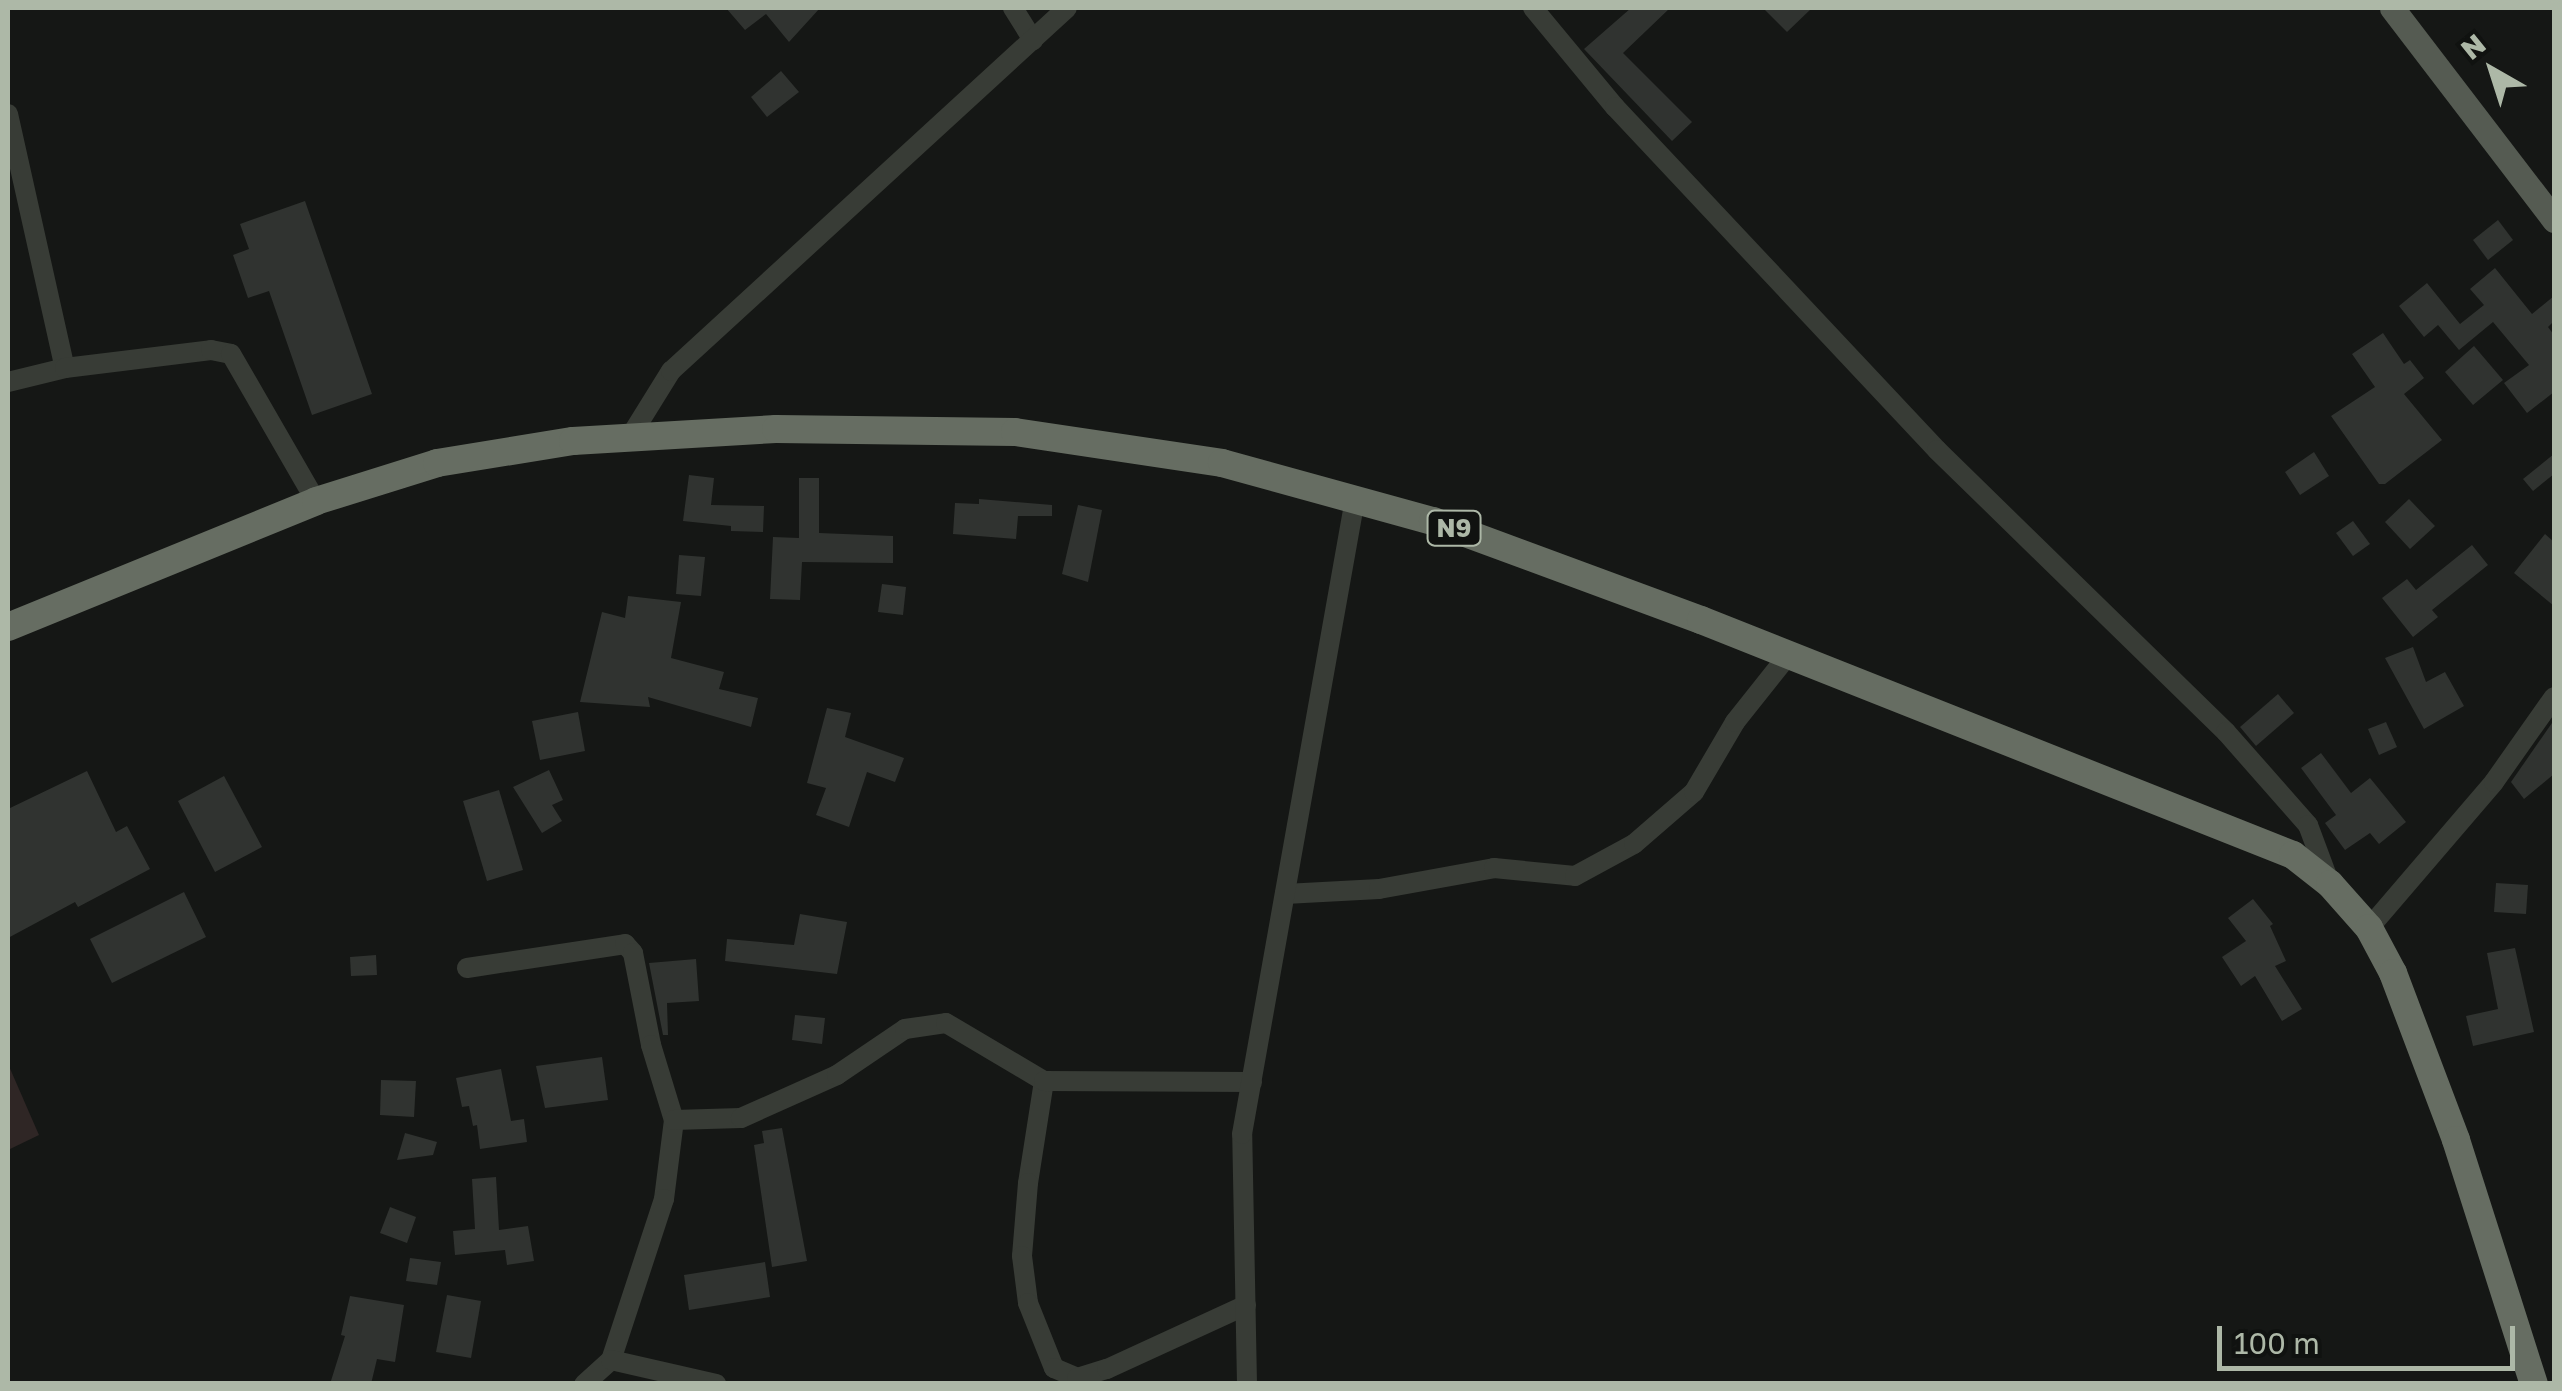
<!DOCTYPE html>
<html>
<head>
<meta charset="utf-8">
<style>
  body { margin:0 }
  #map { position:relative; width:2562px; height:1391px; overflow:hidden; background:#151715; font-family:"Golos Text",sans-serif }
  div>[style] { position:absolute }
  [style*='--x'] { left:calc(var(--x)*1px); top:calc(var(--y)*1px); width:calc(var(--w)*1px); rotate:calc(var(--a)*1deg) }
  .green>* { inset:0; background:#2f2625 }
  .building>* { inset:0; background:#303330 }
  .minor>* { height:20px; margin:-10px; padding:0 10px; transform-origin:10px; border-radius:10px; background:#383c36 }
  .major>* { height:25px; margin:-12.5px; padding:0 12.5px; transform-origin:12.5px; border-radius:12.5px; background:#555b52 }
  .highway>* { height:28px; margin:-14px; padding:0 14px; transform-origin:14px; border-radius:14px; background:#666d62 }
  span { translate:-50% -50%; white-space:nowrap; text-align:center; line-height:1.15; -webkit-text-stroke:8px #101210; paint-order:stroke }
  .shield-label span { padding:2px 8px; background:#101210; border:2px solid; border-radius:8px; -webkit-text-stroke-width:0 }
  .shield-label { font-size:25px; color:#adb8a7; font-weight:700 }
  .frame { position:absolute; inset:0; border:10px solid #adb8a7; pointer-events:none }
  .north { position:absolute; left:2442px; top:20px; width:100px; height:100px; -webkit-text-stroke:8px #101210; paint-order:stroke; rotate:321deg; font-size:28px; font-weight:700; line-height:40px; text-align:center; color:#adb8a7 }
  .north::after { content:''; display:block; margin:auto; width:35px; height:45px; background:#adb8a7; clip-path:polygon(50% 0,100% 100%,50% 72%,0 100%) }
  .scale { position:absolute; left:2217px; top:1326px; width:298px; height:45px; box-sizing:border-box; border:5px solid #adb8a7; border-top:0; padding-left:12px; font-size:30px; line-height:35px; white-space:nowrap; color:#adb8a7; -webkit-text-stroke:8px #101210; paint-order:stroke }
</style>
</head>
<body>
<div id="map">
  <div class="green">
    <div style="clip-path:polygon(8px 1064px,39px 1135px,8px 1150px)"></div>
  </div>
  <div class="building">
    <div style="clip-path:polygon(726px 8px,820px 8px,789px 42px,766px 14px,745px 30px)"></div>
    <div style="clip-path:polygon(1631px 8px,1670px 8px,1623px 53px,1692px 122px,1672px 141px,1584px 49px)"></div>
    <div style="clip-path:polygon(1763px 8px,1812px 8px,1787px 32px)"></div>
    <div style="clip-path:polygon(781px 71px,799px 92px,767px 117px,751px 97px)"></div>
    <div style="clip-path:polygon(305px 201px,372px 394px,312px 415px,269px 291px,248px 298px,233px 255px,249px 249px,240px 224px)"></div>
    <div style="clip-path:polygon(2498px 220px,2513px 240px,2488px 260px,2473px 240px)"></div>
    <div style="clip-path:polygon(2495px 268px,2532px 314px,2554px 296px,2554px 321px,2548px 327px,2554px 335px,2554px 392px,2527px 413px,2504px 383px,2529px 365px,2493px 322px,2459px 350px,2438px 325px,2424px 337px,2399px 306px,2427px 283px,2460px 324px,2484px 305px,2470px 289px)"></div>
    <div style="clip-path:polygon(2383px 333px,2404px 364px,2410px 360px,2424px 378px,2404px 394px,2442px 440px,2385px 484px,2379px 484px,2331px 416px,2375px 387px,2352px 354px)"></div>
    <div style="clip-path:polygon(2474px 346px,2503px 380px,2473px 405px,2445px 372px)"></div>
    <div style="clip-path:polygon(2314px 452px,2329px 476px,2300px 495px,2285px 472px)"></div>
    <div style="clip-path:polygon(2554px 454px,2554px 474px,2533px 491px,2523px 479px)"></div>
    <div style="clip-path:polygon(689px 475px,714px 478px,711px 505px,764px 506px,763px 532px,731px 531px,731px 526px,683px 521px)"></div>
    <div style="clip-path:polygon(799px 478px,819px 478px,819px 533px,893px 536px,893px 563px,802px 562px,800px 600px,770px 599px,773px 537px,799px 538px)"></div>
    <div style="clip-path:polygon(979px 499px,1052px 505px,1052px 516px,1018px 516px,1016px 539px,953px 534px,955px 503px,979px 504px)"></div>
    <div style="clip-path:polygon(2409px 499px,2435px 526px,2410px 549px,2385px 522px)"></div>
    <div style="clip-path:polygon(1078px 505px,1102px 510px,1088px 582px,1062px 574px)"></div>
    <div style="clip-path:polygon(2353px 521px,2370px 544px,2353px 556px,2336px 533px)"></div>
    <div style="clip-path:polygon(2545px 534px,2554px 542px,2554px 606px,2514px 573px)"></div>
    <div style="clip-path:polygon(2472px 545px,2488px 565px,2432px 610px,2438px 617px,2413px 637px,2382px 598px,2407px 579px,2416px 590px)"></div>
    <div style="clip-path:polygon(679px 555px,705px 557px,701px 596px,676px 594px)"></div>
    <div style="clip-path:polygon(882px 584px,906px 587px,903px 615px,878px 612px)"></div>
    <div style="clip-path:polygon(628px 596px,681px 602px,671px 658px,724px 672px,719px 689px,758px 698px,751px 727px,648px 697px,650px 707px,580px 702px,602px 612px,625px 618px)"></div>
    <div style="clip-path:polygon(2413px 647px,2426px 682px,2445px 672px,2464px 706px,2424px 729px,2385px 658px)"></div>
    <div style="clip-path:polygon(2278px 694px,2294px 713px,2256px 746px,2240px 727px)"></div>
    <div style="clip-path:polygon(827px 708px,851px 713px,845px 737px,904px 758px,895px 782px,867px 772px,849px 827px,816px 815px,826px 788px,807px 783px)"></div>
    <div style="clip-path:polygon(578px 712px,585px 751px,540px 760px,532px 721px)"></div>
    <div style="clip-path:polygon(2554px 720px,2554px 774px,2524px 799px,2511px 782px)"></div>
    <div style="clip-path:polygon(2386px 722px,2397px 747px,2379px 755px,2368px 729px)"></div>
    <div style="clip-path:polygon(2321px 753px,2351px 793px,2370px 778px,2406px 822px,2379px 844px,2370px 833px,2345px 850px,2325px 823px,2336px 815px,2301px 768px)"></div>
    <div style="clip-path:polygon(549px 770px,563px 800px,552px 805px,562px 821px,542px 833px,513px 787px)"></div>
    <div style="clip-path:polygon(87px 771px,116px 832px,127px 826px,150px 869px,78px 907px,75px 902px,8px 938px,8px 809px)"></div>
    <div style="clip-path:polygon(224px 776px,262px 847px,215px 872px,178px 801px)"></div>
    <div style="clip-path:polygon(499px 790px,523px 870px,487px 881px,463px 801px)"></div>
    <div style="clip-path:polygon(2496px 883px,2528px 885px,2526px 914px,2494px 912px)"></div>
    <div style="clip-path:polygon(184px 892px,206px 937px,112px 983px,90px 939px)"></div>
    <div style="clip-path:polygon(2253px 899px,2273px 924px,2270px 926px,2286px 961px,2275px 966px,2302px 1009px,2282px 1021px,2255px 976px,2241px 986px,2222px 957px,2246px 941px,2228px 918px)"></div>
    <div style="clip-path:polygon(800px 914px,847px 922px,837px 974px,725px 961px,727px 939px,794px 945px)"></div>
    <div style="clip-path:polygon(2515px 948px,2534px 1032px,2473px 1046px,2466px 1016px,2498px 1009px,2487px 953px)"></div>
    <div style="clip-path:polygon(376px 955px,377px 975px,351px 976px,350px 957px)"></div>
    <div style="clip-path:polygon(696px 959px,699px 1001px,667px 1003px,668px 1035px,663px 1035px,649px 963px)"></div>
    <div style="clip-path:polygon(795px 1015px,825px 1018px,822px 1044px,792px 1040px)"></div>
    <div style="clip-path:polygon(602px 1057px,608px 1100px,545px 1108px,536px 1066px)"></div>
    <div style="clip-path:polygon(501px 1069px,511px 1121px,524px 1119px,527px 1142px,480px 1149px,477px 1125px,473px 1126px,469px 1106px,462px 1107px,456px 1078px)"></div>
    <div style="clip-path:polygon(381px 1080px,416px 1081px,414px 1117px,380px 1115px)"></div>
    <div style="clip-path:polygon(782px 1128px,807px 1261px,772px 1267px,754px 1145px,764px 1143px,762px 1131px)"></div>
    <div style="clip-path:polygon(405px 1133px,437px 1142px,433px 1155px,397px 1160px)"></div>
    <div style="clip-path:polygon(496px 1177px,499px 1230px,528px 1226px,534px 1261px,507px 1265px,505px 1250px,455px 1255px,453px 1231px,475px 1229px,472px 1179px)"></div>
    <div style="clip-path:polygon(390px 1207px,416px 1217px,407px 1243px,380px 1233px)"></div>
    <div style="clip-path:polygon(410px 1258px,441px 1262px,437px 1285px,406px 1281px)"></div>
    <div style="clip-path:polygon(765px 1262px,770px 1297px,689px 1310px,684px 1275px)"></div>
    <div style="clip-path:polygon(447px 1295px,481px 1301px,471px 1358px,436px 1352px)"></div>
    <div style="clip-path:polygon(350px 1296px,404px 1305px,395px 1362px,377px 1359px,371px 1384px,330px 1384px,345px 1336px,341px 1335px)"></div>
  </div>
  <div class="minor">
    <div style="--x:1013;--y:8;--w:38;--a:58"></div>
    <div style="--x:1533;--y:8;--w:129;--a:50.4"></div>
    <div style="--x:1615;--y:107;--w:470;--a:46.8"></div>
    <div style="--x:1937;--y:450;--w:404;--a:44.3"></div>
    <div style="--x:2226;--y:732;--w:124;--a:48.6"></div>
    <div style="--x:2308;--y:825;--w:63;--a:69.6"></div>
    <div style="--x:8;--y:114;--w:260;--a:77.4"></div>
    <div style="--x:8;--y:382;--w:59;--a:-13.8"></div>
    <div style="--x:65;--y:368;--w:147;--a:-7"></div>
    <div style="--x:211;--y:350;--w:20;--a:11"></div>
    <div style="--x:231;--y:354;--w:170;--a:60"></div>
    <div style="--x:630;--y:437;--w:78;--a:-58.2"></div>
    <div style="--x:671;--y:371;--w:537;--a:-42.51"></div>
    <div style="--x:1285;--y:894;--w:94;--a:-3"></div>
    <div style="--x:1379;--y:889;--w:117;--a:-10.3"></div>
    <div style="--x:1494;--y:868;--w:81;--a:5.6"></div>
    <div style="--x:1575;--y:876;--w:67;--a:-28.5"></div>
    <div style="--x:1634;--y:844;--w:79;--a:-40.9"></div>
    <div style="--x:1694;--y:792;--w:81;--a:-59.6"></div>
    <div style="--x:1735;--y:722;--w:87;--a:-51.5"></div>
    <div style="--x:2369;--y:928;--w:192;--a:-49.4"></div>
    <div style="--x:2494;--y:782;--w:104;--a:-54.8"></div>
    <div style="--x:467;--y:968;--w:160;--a:-8.6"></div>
    <div style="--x:625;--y:944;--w:12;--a:48"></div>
    <div style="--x:633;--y:953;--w:94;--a:78.9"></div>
    <div style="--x:651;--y:1045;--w:78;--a:73"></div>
    <div style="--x:674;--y:1120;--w:80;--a:97.2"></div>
    <div style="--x:664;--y:1199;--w:169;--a:108.2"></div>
    <div style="--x:611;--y:1360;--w:36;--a:138"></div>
    <div style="--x:1044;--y:1081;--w:103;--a:98.9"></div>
    <div style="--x:1028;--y:1183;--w:73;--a:94.7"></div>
    <div style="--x:1022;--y:1256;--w:47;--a:82.7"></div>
    <div style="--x:1028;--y:1303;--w:70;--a:68.2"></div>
    <div style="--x:1054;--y:1368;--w:25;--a:23"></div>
    <div style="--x:1077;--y:1378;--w:31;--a:-17"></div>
    <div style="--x:1107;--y:1369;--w:153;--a:-24.7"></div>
    <div style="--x:674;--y:1120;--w:67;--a:-1.7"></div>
    <div style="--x:741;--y:1118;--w:105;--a:-24.1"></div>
    <div style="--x:837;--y:1075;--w:82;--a:-34.1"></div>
    <div style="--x:905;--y:1029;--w:41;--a:-8.3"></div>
    <div style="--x:946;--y:1023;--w:114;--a:30.6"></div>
    <div style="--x:1044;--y:1081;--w:208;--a:0.3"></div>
    <div style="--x:611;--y:1360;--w:108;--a:12.9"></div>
    <div style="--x:1247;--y:1384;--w:250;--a:-91.1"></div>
    <div style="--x:1242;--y:1134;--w:645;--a:-79.91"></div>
  </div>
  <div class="major">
    <div style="--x:2392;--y:8;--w:267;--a:52.6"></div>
  </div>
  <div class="highway">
    <div style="--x:8;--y:627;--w:333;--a:-22.2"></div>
    <div style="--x:316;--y:501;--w:127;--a:-17.4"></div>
    <div style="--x:437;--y:463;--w:138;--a:-9.2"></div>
    <div style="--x:573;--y:441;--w:203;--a:-3.4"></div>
    <div style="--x:776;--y:429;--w:239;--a:0.7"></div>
    <div style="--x:1015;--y:432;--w:209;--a:8.5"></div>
    <div style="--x:1222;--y:463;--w:219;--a:15.4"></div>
    <div style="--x:1433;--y:521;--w:286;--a:20.3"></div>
    <div style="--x:1701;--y:620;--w:637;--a:21.65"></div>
    <div style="--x:2293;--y:855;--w:47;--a:38.1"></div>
    <div style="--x:2330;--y:884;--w:59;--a:48.4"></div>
    <div style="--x:2369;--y:928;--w:51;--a:61.9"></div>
    <div style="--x:2393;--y:973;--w:178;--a:69.3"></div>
    <div style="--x:2456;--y:1140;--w:256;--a:72.3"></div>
  </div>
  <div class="shield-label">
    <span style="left:1454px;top:528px">N9</span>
  </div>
  <div class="frame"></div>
  <div class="north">N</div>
  <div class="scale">100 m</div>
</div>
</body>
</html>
